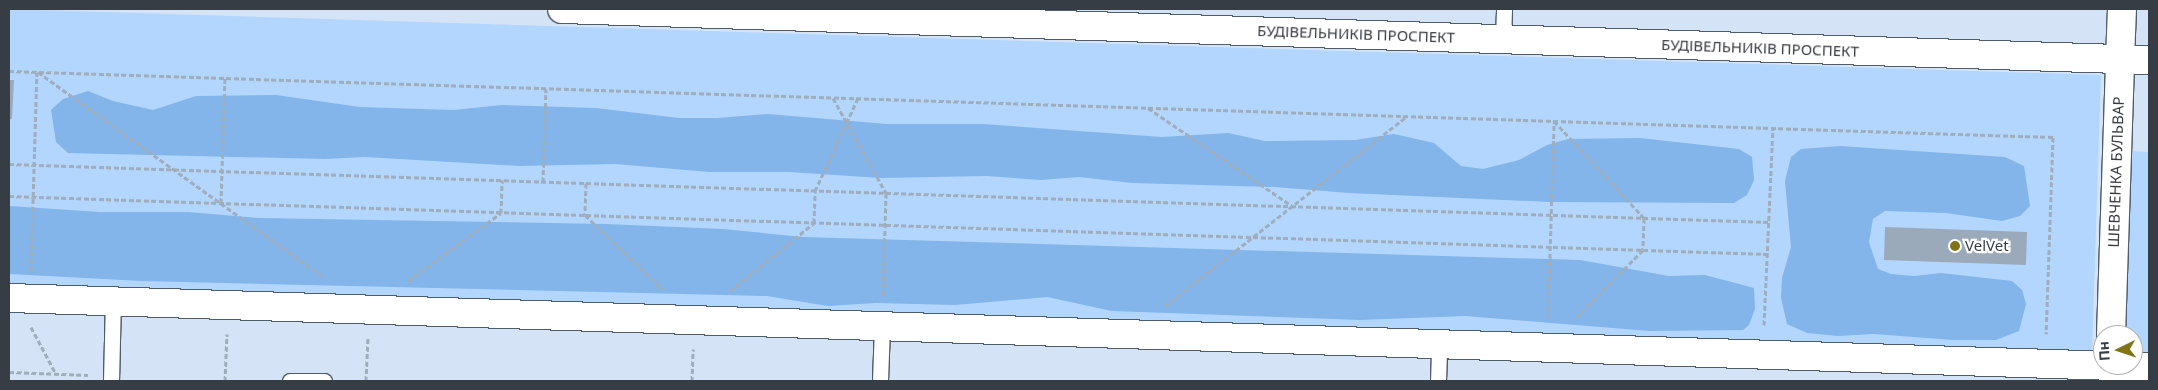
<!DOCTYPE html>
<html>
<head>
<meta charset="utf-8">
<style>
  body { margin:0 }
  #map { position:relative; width:2158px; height:390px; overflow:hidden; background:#d4e4f6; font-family:"Noto Sans",sans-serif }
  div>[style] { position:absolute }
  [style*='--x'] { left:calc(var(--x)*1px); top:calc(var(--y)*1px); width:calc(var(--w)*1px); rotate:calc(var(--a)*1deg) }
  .green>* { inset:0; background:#b2d6fe }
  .forest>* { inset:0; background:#83b5eb }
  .building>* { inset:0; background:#9baaba }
  .path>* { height:3px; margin-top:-1.5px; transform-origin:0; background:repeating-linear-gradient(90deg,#a0adbb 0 5px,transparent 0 7.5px) }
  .roads { filter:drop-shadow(1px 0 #4f5d6b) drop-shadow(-1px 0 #4f5d6b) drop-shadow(0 1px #4f5d6b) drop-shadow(0 -1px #4f5d6b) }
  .service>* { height:15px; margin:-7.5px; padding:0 7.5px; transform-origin:7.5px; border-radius:7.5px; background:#fff }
  .minor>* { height:28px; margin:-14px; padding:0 14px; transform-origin:14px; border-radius:14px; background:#fff }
  .tertiary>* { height:28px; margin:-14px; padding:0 14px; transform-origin:14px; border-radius:14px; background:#fff }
  .secondary>* { height:28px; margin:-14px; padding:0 14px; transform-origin:14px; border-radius:14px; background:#fff }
  .dots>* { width:14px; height:14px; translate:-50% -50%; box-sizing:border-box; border:2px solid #fff; border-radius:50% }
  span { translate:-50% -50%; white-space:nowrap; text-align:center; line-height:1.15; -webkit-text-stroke:4.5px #fff; paint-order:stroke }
  .street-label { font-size:15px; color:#373d44 }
  .poi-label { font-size:15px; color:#373d44 }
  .left { translate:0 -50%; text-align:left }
  .frame { position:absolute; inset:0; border:10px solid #373d44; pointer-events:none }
  .north { position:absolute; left:2093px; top:325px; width:50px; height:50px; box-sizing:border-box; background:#fff; border:1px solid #afb1b4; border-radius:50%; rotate:266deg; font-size:14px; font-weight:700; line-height:20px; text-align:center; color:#373d44 }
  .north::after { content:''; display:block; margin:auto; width:18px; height:22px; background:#807416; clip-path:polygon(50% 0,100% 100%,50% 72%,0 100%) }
</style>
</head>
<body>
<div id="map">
  <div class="green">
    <div style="clip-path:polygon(9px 9px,2101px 75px,2092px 353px,9px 285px)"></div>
    <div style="clip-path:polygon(2128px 151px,2149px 152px,2149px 356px,2133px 356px,2133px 335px,2122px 335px)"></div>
  </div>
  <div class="forest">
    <div style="clip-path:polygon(88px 91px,113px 101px,153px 110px,196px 96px,276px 95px,360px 107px,454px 110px,502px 105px,596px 108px,679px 118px,717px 118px,768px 114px,887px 124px,983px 124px,1162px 137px,1228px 133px,1265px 141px,1355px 140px,1394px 134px,1434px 143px,1461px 166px,1483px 169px,1519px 160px,1547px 145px,1568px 139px,1640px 138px,1739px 149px,1752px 157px,1754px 180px,1747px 195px,1734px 203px,1550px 202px,1349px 193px,1275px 187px,1132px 183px,1079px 177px,1041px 180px,987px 176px,881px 178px,789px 172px,709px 172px,615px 164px,519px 166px,365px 157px,325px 159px,68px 153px,56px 142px,51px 110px,63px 99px)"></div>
    <div style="clip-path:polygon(1840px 146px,2005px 157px,2024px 166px,2030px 206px,2020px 216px,2002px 221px,1946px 213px,1885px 211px,1873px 219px,1869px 242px,1878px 269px,1891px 274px,1914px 276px,1941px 273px,2012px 281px,2022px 290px,2026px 304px,2019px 331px,1996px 340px,1953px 340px,1874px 334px,1838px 336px,1807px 333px,1787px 324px,1781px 298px,1782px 278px,1791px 247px,1785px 181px,1791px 157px,1801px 149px)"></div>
    <div style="clip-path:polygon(9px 206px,100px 212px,188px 212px,258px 218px,606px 224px,723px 229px,803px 237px,1580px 260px,1669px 276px,1705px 275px,1754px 288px,1755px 309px,1749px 325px,1743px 330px,1649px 331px,1465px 316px,1360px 320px,1112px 311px,1047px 297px,955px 305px,876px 303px,828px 306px,767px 296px,142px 281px,9px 274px)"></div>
  </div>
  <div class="building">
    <div style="clip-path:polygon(9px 80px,14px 80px,12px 119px,9px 119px)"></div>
    <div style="clip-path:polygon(1885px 227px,2027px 232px,2026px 265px,1884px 260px)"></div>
  </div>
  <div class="path">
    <div style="--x:9;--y:71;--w:2045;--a:1.85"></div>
    <div style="--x:2053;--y:137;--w:197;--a:92"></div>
    <div style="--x:38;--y:72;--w:353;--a:35.7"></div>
    <div style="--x:833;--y:98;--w:109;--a:60.8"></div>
    <div style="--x:886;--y:193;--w:105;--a:91.6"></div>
    <div style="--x:1148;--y:108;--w:174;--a:34.2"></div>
    <div style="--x:1554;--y:121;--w:132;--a:47.1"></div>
    <div style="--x:1644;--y:218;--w:32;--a:92"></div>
    <div style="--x:1643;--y:250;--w:97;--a:134.6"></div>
    <div style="--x:9;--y:164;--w:1761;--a:1.89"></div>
    <div style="--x:543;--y:182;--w:93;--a:-88.2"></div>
    <div style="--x:586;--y:183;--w:32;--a:92"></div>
    <div style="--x:585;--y:215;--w:107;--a:43.9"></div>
    <div style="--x:9;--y:196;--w:1759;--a:1.89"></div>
    <div style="--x:221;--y:203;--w:125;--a:-88.2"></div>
    <div style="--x:31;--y:271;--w:199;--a:-88.3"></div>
    <div style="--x:408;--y:281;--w:115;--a:-36.2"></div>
    <div style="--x:501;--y:213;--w:33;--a:-88"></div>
    <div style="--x:730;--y:291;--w:108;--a:-39"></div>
    <div style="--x:814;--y:223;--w:32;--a:-88"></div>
    <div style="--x:815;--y:191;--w:102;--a:-65.2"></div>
    <div style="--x:1165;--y:306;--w:306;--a:-38.1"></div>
    <div style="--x:1548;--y:318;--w:196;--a:-88.2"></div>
    <div style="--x:1764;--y:325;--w:197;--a:-87.4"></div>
    <div style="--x:31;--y:327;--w:53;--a:62"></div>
    <div style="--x:9;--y:372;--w:79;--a:2.2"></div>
    <div style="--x:225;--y:381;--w:47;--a:-87.6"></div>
    <div style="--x:366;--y:381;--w:44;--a:-87.4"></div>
    <div style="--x:692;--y:381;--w:32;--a:-88"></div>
  </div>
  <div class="roads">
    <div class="service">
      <div style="--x:1503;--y:39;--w:30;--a:-88"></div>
      <div style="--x:111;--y:381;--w:80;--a:-88.6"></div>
      <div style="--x:290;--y:381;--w:34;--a:0"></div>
      <div style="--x:880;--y:381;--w:55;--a:-87.9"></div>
      <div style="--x:1438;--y:381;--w:37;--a:-88"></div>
    </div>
    <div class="minor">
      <div style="--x:9;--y:298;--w:2141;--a:1.85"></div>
      <div style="--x:2111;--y:335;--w:276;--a:-88.1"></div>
    </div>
    <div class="tertiary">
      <div style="--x:2120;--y:59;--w:50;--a:-87.7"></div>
    </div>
    <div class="secondary">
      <div style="--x:562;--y:9;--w:1588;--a:1.84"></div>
    </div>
  </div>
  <div class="dots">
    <div style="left:1955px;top:246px;background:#807416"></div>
  </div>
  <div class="street-label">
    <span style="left:1356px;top:34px;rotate:2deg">БУДІВЕЛЬНИКІВ ПРОСПЕКТ</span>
    <span style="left:1760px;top:48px;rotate:2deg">БУДІВЕЛЬНИКІВ ПРОСПЕКТ</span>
    <span style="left:2116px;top:172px;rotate:-88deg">ШЕВЧЕНКА БУЛЬВАР</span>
  </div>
  <div class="poi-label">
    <span class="left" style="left:1965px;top:246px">VelVet</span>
  </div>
  <div class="frame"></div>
  <div class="north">Пн</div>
</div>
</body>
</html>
